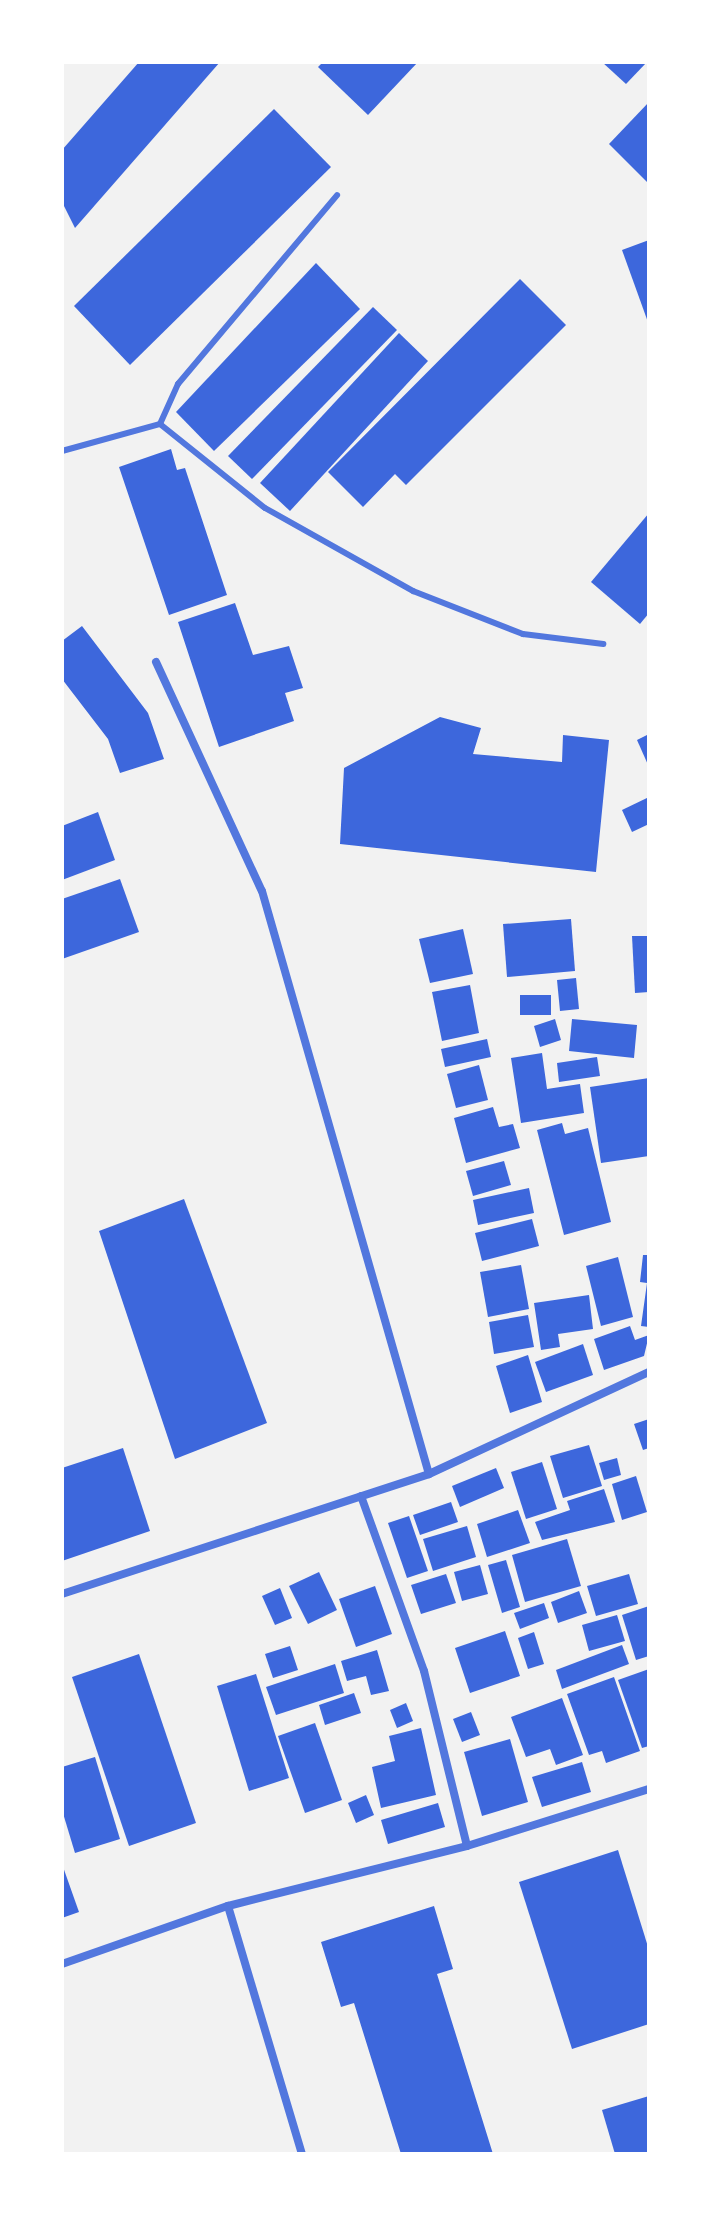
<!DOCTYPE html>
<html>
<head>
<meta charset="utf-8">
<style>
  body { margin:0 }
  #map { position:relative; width:711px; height:2216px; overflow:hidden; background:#f2f2f2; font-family:"PT Sans Narrow",sans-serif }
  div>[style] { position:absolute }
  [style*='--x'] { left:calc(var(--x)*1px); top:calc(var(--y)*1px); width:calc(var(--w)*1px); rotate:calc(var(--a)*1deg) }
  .building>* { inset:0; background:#3d67dc }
  .service>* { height:6px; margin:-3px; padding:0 3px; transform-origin:3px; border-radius:3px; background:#5277de }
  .minor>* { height:8px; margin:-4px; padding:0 4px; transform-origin:4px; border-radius:4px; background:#5277de }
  span { translate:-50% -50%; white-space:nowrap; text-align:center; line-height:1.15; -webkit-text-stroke:8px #fff; paint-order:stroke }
  .frame { position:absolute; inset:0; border:64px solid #fff; pointer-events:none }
</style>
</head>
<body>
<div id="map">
  <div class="building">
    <div style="clip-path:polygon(139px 62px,220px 62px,75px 228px,62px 202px,62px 150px)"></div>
    <div style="clip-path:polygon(323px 62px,418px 62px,368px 115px,318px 67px)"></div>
    <div style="clip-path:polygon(602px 62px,647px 62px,626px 84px)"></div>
    <div style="clip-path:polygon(649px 102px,649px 184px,609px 144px)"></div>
    <div style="clip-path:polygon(274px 109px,331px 167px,130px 365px,74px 306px)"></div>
    <div style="clip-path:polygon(649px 240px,649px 325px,622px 250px)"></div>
    <div style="clip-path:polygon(316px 263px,360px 309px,214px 451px,176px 412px)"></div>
    <div style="clip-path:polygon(520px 279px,566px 325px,406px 485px,395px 474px,363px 507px,328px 472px)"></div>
    <div style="clip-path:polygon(373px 307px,397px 330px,252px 479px,228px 456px)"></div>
    <div style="clip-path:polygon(399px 333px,428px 361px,290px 511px,260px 483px)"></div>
    <div style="clip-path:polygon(171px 449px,177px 470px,185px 468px,227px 595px,169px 615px,119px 467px)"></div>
    <div style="clip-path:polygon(649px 513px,649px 613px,640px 624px,591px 582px)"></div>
    <div style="clip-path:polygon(235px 603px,253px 655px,289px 646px,303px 688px,285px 693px,294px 721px,219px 747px,178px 622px)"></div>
    <div style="clip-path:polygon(82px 626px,148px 713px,164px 759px,120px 773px,108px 739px,62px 679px,62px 641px)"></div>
    <div style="clip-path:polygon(440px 717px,481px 728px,473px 754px,562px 762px,563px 735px,609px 740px,596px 872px,340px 844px,344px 768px)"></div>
    <div style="clip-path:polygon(649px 734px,649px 767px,637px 740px)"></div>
    <div style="clip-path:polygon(649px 797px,649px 824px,632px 832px,622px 810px)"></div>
    <div style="clip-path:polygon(98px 812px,115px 860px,62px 880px,62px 826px)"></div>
    <div style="clip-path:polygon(120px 879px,139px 932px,62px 959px,62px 899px)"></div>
    <div style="clip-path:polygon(571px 919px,575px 971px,507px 977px,503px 924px)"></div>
    <div style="clip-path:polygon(463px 929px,473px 974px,430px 983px,419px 939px)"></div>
    <div style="clip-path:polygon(632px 936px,649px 936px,649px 992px,635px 993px)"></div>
    <div style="clip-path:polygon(576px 978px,579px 1009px,560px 1011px,557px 980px)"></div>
    <div style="clip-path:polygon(470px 985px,479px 1033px,442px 1041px,432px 992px)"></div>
    <div style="clip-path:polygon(520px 995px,551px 995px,551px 1015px,520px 1015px)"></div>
    <div style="clip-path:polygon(555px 1019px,561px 1040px,540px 1047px,534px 1026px)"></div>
    <div style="clip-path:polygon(572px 1019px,637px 1025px,634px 1058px,569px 1051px)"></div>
    <div style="clip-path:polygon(487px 1039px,491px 1057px,445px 1067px,441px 1049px)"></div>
    <div style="clip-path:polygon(542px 1053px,547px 1089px,580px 1084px,584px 1113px,521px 1123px,511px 1058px)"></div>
    <div style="clip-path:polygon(597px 1057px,600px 1076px,559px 1082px,557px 1063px)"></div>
    <div style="clip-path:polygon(479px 1065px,488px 1100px,456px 1108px,447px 1074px)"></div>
    <div style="clip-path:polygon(649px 1078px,649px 1156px,601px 1163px,590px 1087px)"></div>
    <div style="clip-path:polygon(493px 1107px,499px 1127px,513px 1124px,520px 1148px,466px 1163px,454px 1118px)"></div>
    <div style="clip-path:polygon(562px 1123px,565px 1134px,588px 1128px,611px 1222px,564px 1235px,537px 1130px)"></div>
    <div style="clip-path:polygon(504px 1161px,511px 1185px,473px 1196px,466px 1171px)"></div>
    <div style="clip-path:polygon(529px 1188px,534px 1213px,478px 1225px,473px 1200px)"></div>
    <div style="clip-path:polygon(184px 1199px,267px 1423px,175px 1459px,99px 1231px)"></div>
    <div style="clip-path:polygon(532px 1219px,539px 1246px,482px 1261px,475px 1233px)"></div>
    <div style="clip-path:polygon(643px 1255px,649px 1255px,649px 1327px,641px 1326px,647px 1283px,640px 1282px)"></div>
    <div style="clip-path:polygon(618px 1257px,633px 1317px,601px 1326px,586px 1266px)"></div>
    <div style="clip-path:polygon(521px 1265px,529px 1309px,488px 1317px,480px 1272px)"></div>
    <div style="clip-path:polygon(589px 1295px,593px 1329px,558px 1334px,560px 1347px,541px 1350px,534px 1303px)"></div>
    <div style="clip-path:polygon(528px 1315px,534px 1347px,494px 1354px,489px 1322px)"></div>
    <div style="clip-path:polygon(630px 1326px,635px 1340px,649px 1335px,644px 1356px,604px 1370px,594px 1339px)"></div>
    <div style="clip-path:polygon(583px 1344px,593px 1375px,546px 1392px,535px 1362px)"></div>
    <div style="clip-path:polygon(528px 1355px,542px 1402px,510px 1413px,496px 1366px)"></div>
    <div style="clip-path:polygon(649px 1419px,649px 1448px,643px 1450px,634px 1424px)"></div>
    <div style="clip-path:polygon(589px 1445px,602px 1486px,563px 1498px,550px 1456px)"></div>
    <div style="clip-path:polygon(123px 1448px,150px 1531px,62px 1561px,62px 1468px)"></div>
    <div style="clip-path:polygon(617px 1458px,621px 1475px,604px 1480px,599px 1463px)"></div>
    <div style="clip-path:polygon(542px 1462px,557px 1509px,526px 1519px,511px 1472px)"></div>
    <div style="clip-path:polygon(496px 1468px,504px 1488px,460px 1507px,452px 1486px)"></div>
    <div style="clip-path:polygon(636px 1476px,647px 1512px,622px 1520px,612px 1484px)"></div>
    <div style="clip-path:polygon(604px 1489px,615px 1522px,542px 1540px,535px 1522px,570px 1510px,567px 1501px)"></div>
    <div style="clip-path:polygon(451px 1502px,458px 1522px,420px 1535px,413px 1515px)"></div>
    <div style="clip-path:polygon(518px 1510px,530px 1543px,487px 1557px,477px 1524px)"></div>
    <div style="clip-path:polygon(409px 1516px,428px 1571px,407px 1578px,388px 1523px)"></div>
    <div style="clip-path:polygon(467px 1526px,476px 1557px,433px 1571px,423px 1539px)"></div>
    <div style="clip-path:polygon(567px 1539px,581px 1586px,525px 1602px,512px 1555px)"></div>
    <div style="clip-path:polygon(506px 1560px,520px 1607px,502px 1613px,488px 1565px)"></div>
    <div style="clip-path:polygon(480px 1565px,488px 1594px,462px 1601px,454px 1572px)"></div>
    <div style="clip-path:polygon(319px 1572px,337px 1610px,308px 1624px,289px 1586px)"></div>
    <div style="clip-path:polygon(446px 1574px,456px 1603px,421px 1614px,411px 1585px)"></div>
    <div style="clip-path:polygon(629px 1574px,638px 1604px,596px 1616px,587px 1586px)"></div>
    <div style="clip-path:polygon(375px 1586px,392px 1634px,356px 1647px,339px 1599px)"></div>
    <div style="clip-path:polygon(280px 1588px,292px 1618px,275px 1625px,262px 1596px)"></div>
    <div style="clip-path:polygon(579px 1591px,587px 1613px,558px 1623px,551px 1602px)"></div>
    <div style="clip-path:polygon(544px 1603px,549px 1618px,520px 1629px,514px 1613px)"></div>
    <div style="clip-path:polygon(649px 1606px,649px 1656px,636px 1660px,622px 1615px)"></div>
    <div style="clip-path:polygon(617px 1615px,625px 1641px,589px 1651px,582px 1625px)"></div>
    <div style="clip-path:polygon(505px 1631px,520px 1676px,470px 1693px,455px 1648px)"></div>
    <div style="clip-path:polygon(534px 1632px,544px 1664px,528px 1669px,518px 1638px)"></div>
    <div style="clip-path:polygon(622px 1645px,629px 1664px,562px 1689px,556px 1670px)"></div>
    <div style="clip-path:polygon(290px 1646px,298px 1670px,273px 1678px,265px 1654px)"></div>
    <div style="clip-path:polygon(377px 1650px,389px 1691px,371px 1695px,366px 1676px,347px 1681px,341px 1661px)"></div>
    <div style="clip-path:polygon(139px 1654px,196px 1823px,129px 1846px,72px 1677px)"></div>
    <div style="clip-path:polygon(335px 1664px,344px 1693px,276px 1715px,266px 1687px)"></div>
    <div style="clip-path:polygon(649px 1669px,649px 1746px,642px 1748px,618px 1680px)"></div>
    <div style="clip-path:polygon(256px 1674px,289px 1778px,249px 1791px,217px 1686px)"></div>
    <div style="clip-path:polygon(614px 1677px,640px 1751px,606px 1763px,602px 1751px,589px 1755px,567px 1694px)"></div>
    <div style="clip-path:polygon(354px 1693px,361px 1713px,325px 1725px,319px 1705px)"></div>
    <div style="clip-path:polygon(562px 1698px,583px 1755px,556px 1765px,550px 1749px,526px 1757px,511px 1717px)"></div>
    <div style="clip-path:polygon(406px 1703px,413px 1721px,397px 1728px,390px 1710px)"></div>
    <div style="clip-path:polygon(471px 1712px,480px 1735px,462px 1742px,453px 1719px)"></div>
    <div style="clip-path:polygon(315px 1723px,342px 1800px,305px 1813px,278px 1736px)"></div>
    <div style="clip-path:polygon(421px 1728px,436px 1795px,381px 1808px,372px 1767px,395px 1761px,389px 1736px)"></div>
    <div style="clip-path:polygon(510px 1739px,528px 1802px,482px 1816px,464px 1752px)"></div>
    <div style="clip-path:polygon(95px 1757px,120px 1839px,75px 1853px,62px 1810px,62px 1767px)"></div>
    <div style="clip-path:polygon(582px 1762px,591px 1792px,542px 1807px,532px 1777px)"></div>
    <div style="clip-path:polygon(366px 1795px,374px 1815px,356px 1823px,348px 1803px)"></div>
    <div style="clip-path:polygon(438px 1803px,445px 1827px,388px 1844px,381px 1820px)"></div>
    <div style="clip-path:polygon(618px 1850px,649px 1950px,649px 2024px,572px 2049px,519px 1882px)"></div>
    <div style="clip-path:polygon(62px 1864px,79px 1912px,62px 1918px)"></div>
    <div style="clip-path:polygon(434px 1906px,453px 1969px,437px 1974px,493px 2154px,401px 2154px,354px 2003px,341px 2007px,321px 1942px)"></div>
    <div style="clip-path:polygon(649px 2096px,649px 2154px,615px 2154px,602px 2110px)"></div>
  </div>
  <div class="service">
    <div style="--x:160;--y:424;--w:134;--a:38.7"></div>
    <div style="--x:265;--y:508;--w:170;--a:29.3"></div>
    <div style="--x:413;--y:591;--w:118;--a:21.4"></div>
    <div style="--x:523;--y:634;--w:81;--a:7.1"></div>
    <div style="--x:62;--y:451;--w:102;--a:-15.4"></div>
    <div style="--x:160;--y:424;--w:44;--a:-65.8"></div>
    <div style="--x:178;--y:384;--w:247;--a:-49.9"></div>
  </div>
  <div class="minor">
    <div style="--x:156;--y:662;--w:252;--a:65.2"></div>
    <div style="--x:262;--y:891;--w:606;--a:74.02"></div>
    <div style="--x:361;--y:1496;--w:186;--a:70.2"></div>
    <div style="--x:424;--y:1671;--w:180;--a:76.2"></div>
    <div style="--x:62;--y:1594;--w:386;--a:-18.1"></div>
    <div style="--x:429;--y:1474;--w:242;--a:-24.9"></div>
    <div style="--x:228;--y:1906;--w:259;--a:73.4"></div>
    <div style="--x:62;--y:1964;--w:176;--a:-19.3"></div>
    <div style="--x:228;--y:1906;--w:246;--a:-14.1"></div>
    <div style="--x:467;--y:1846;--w:191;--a:-17.4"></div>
  </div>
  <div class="frame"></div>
</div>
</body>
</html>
